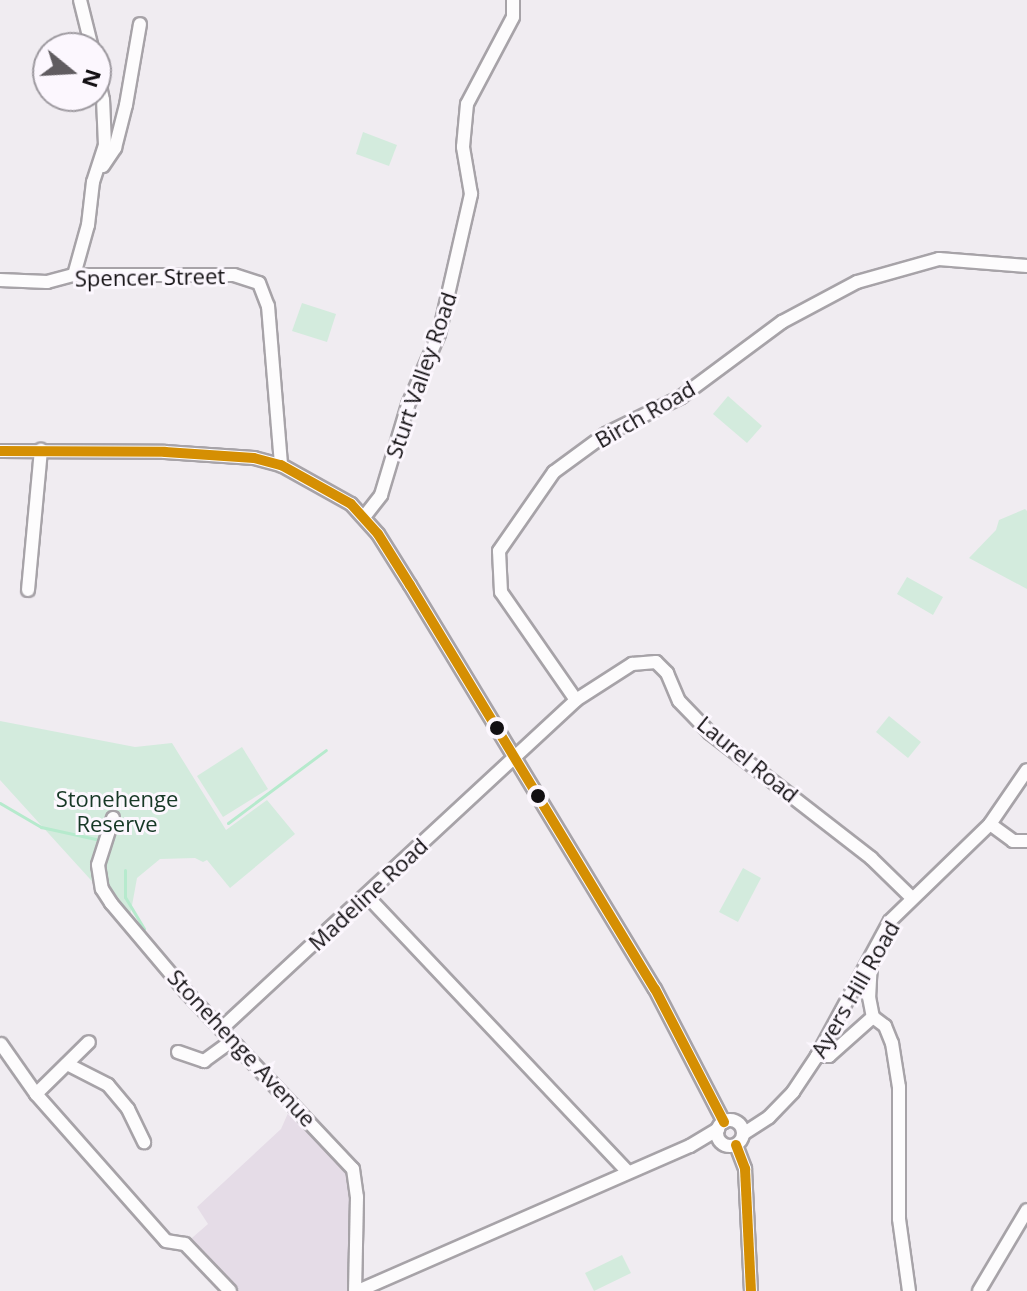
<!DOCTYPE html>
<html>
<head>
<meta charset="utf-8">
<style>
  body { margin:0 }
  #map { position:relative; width:1027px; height:1291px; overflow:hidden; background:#f0ecf1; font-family:"Open Sans",sans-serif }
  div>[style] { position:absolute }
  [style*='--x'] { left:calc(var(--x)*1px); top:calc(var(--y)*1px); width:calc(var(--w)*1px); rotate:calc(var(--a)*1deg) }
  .built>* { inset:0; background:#e5dce7 }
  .green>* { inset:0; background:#d3ebdd }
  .stream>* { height:3px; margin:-1.5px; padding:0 1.5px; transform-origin:1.5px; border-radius:1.5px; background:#b6eacd }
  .roads { filter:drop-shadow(2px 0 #a7a3a8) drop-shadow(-2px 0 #a7a3a8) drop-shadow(0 2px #a7a3a8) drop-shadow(0 -2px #a7a3a8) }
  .minor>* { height:12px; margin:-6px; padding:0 6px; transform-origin:6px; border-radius:6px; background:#fdfcfd }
  .minor>.ring { margin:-6px; padding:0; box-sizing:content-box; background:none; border:12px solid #fdfcfd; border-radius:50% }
  .bus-1>* { height:10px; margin:-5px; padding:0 5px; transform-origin:5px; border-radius:5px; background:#d58f03 }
  .dots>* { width:22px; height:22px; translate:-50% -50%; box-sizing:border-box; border:4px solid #fcf7fe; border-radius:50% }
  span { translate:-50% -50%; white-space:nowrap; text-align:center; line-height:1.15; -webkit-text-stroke:6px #fcf7fe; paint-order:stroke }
  .street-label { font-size:22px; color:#120f12 }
  .park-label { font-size:22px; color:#173826 }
  .north { position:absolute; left:32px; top:32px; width:80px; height:80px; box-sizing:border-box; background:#fcf7fe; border:2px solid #9e9aa0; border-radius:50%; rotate:108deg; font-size:22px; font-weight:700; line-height:32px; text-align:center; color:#120f12 }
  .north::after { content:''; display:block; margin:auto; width:28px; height:36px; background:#605c60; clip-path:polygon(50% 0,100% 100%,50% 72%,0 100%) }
</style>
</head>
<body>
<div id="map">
  <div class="built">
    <div style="clip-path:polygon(292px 1104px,353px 1169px,355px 1291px,230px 1291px,185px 1244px,208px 1224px,197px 1207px,281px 1129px)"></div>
  </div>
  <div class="green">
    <div style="clip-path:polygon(363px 132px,397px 145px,389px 166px,356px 154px)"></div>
    <div style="clip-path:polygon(302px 303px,336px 314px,327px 342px,292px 331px)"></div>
    <div style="clip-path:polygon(728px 396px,762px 426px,747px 443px,713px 414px)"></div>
    <div style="clip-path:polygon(1025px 509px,1027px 511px,1027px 589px,969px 558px,996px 530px,999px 520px)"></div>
    <div style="clip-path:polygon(907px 577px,943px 597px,933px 615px,897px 594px)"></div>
    <div style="clip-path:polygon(889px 716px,921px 742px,908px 758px,876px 732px)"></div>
    <div style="clip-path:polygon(0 721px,135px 747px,172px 743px,226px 830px,267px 800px,295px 834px,230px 888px,207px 860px,203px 862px,195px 858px,160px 859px,137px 878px,129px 922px,0 780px)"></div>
    <div style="clip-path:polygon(242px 747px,268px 789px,223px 817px,197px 776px)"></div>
    <div style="clip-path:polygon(743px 868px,761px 878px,738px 922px,719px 912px)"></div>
    <div style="clip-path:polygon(622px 1255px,631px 1273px,594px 1291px,585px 1273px)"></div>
  </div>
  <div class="stream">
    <div style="--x:0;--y:803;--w:48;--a:30.3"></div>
    <div style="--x:41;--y:827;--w:56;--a:12.3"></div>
    <div style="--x:228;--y:823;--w:122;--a:-36.7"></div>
    <div style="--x:125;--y:870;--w:27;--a:90"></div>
    <div style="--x:125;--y:897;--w:37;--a:59"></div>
  </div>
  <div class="roads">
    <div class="minor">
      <div style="--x:80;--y:0;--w:49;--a:76"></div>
      <div style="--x:103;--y:166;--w:22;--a:-56"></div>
      <div style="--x:115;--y:148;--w:44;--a:-75.7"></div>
      <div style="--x:126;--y:105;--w:82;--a:-80.2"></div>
      <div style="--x:74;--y:275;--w:52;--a:-74.4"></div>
      <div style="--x:88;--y:225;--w:43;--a:-83.4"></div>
      <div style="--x:93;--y:182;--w:39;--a:-72"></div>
      <div style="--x:105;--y:145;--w:45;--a:-92.5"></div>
      <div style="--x:103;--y:100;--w:34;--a:-102"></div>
      <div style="--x:0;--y:280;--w:47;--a:2.4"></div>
      <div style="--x:47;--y:282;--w:28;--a:-15"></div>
      <div style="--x:74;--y:275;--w:160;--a:0"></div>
      <div style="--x:234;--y:275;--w:26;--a:18"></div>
      <div style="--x:259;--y:283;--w:25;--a:69"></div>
      <div style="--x:268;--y:306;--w:160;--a:85.3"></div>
      <div style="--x:0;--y:451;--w:165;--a:0.3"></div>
      <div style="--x:165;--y:452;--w:89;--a:3.9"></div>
      <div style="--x:254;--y:458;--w:28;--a:15"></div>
      <div style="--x:281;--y:465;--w:80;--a:29.1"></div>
      <div style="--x:351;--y:504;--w:40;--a:48"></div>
      <div style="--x:378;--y:534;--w:60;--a:57.9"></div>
      <div style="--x:410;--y:585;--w:472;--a:58.8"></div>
      <div style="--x:655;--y:989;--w:150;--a:62.6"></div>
      <div style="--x:364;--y:517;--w:28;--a:-52"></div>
      <div style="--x:381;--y:495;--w:94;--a:-73.3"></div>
      <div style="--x:408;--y:405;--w:77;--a:-66.4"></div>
      <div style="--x:439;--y:334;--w:144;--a:-77.1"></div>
      <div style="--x:471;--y:194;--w:48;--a:-99.7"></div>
      <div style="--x:463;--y:147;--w:43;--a:-84.7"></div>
      <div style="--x:467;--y:104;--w:98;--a:-62.1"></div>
      <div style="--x:513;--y:17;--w:17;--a:-90"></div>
      <div style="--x:28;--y:590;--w:141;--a:-84.7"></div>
      <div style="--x:576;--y:700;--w:131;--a:-124.8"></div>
      <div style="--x:501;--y:592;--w:41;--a:-92.8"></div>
      <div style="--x:499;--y:551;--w:96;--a:-55.2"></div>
      <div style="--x:554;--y:472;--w:64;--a:-36.2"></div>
      <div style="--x:606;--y:434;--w:84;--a:-26.3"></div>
      <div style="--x:681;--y:397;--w:126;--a:-36.6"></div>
      <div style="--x:782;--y:322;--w:85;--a:-28.1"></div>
      <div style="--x:857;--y:282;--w:85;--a:-15.7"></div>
      <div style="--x:939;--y:259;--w:88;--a:4.5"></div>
      <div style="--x:113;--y:818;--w:49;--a:107.7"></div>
      <div style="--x:98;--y:865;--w:24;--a:81"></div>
      <div style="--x:102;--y:889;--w:17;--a:57"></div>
      <div style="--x:111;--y:903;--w:118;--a:49.8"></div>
      <div style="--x:187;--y:993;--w:242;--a:46.7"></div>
      <div style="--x:353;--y:1169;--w:28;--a:82"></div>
      <div style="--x:357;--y:1197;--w:94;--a:91.2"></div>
      <div style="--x:990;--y:824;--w:29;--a:36"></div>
      <div style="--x:1013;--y:841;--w:14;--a:0"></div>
      <div style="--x:367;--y:896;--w:380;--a:46.6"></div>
      <div style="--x:871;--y:961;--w:36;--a:93"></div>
      <div style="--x:869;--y:997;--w:20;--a:79"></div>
      <div style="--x:221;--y:1029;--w:484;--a:-42.8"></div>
      <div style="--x:576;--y:700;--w:67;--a:-32.7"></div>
      <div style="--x:632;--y:664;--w:24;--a:-5"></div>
      <div style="--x:656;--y:662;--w:16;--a:45"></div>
      <div style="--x:667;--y:673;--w:30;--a:67"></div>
      <div style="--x:679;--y:701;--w:45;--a:45.9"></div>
      <div style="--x:710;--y:733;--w:204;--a:37.8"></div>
      <div style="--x:871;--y:858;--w:57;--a:44.3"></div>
      <div style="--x:1;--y:1044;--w:61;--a:55"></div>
      <div style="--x:36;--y:1094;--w:196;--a:48.5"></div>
      <div style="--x:166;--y:1241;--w:19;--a:9"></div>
      <div style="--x:185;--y:1244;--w:65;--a:46.2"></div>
      <div style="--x:178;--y:1052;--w:28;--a:19"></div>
      <div style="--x:204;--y:1061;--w:34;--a:-36"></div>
      <div style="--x:817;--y:1056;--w:12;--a:0"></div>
      <div style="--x:829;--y:1056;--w:59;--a:-41.6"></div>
      <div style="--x:873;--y:1017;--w:15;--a:37"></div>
      <div style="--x:885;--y:1026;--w:18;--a:68"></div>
      <div style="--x:892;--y:1043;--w:45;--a:81"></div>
      <div style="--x:899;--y:1087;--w:132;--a:90"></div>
      <div style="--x:899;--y:1219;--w:73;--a:82.1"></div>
      <div style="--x:67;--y:1064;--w:46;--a:27.1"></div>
      <div style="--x:108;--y:1085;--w:31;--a:50"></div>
      <div style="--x:128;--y:1109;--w:37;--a:64"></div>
      <div style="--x:36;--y:1094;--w:74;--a:-44.5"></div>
      <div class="ring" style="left:717px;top:1120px;width:14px;height:14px"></div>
      <div style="--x:743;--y:1134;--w:31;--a:-33"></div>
      <div style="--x:769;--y:1117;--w:35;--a:-46"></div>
      <div style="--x:793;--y:1092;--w:43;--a:-56.3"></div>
      <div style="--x:817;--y:1056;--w:153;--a:-61.6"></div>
      <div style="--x:890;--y:921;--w:139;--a:-44.1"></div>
      <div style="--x:990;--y:824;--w:65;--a:-55.6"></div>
      <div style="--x:736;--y:1145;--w:26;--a:69"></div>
      <div style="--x:745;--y:1169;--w:122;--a:87.2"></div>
      <div style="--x:358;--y:1291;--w:362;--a:-23.6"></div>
      <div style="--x:690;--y:1146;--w:33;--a:-31"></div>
      <div style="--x:979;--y:1291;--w:94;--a:-59.3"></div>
    </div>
  </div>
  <div class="bus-1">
    <div style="--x:0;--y:451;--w:165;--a:0.3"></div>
    <div style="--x:165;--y:452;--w:89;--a:3.9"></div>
    <div style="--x:254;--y:458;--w:28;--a:15"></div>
    <div style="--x:281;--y:465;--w:80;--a:29.1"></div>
    <div style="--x:351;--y:504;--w:40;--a:48"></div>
    <div style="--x:378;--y:534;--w:60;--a:57.9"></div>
    <div style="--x:410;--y:585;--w:472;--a:58.8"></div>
    <div style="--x:655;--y:989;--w:150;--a:62.6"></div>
    <div style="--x:736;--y:1145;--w:26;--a:69"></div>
    <div style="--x:745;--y:1169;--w:122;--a:87.2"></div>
  </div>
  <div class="dots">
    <div style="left:497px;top:728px;background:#120f12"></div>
    <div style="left:538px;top:796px;background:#120f12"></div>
  </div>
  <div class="street-label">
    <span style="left:150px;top:277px;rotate:-1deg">Spencer Street</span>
    <span style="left:421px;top:375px;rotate:-71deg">Sturt Valley Road</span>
    <span style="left:645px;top:414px;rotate:-30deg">Birch Road</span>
    <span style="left:748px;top:759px;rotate:39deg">Laurel Road</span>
    <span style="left:368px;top:894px;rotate:-43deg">Madeline Road</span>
    <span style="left:855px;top:989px;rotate:-60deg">Ayers Hill Road</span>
    <span style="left:242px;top:1048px;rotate:47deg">Stonehenge Avenue</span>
  </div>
  <div class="park-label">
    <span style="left:117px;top:811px">Stonehenge<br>Reserve</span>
  </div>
  <div class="north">N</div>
</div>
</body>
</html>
